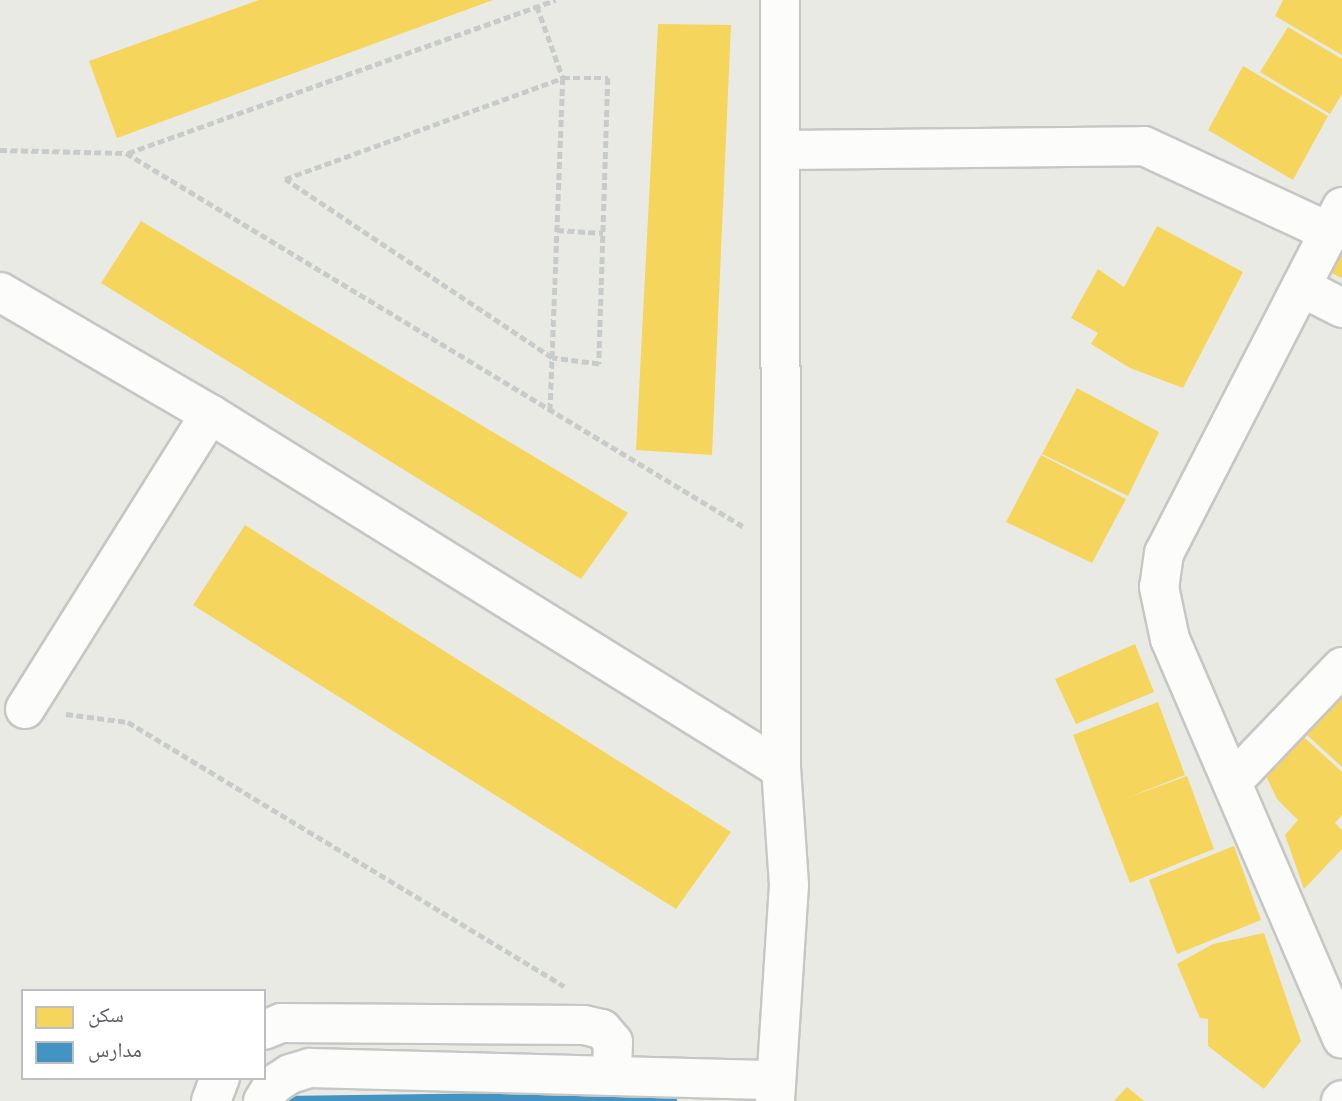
<!DOCTYPE html>
<html>
<head>
<meta charset="utf-8">
<style>
  body { margin:0 }
  #map { position:relative; width:1342px; height:1101px; overflow:hidden; background:#eaeae5; font-family:Mulish,"Noto Naskh Arabic",sans-serif }
  div>[style] { position:absolute }
  [style*='--x'] { left:calc(var(--x)*1px); top:calc(var(--y)*1px); width:calc(var(--w)*1px); rotate:calc(var(--a)*1deg) }
  .homes>* { inset:0; background:#f6d55c }
  .schools>* { inset:0; background:#4393c3 }
  .path>* { height:4.5px; margin-top:-2.25px; transform-origin:0; background:repeating-linear-gradient(90deg,#c7ccca 0 7px,transparent 0 10.5px) }
  .roads { filter:drop-shadow(2px 0 #c6c7c5) drop-shadow(-2px 0 #c6c7c5) drop-shadow(0 2px #c6c7c5) drop-shadow(0 -2px #c6c7c5) }
  .minor>* { height:38px; margin:-19px; padding:0 19px; transform-origin:19px; border-radius:19px; background:#fcfcfb }
  span { translate:-50% -50%; white-space:nowrap; text-align:center; line-height:1.15; -webkit-text-stroke:7px #fff; paint-order:stroke }
  .legend { position:absolute; left:21px; top:989px; width:245px; height:91px; box-sizing:border-box; background:#fff; border:2px solid #bdbec1; margin:0; padding:9px 12px; list-style:none; font-size:21px; color:#5a5d63 }
  .legend li { display:flex; align-items:center; gap:14px; height:35px }
  .legend b { width:35px; border:2px solid #bdbec1 }
</style>
</head>
<body>
<div id="map">
  <div class="homes">
    <div style="clip-path:polygon(259px 0,493px 0,117px 138px,89px 61px)"></div>
    <div style="clip-path:polygon(1283px 0,1342px 0,1342px 55px,1275px 16px)"></div>
    <div style="clip-path:polygon(658px 24px,731px 25px,712px 455px,636px 450px)"></div>
    <div style="clip-path:polygon(1288px 27px,1342px 59px,1342px 94px,1330px 114px,1260px 72px)"></div>
    <div style="clip-path:polygon(1243px 66px,1328px 116px,1293px 180px,1208px 130px)"></div>
    <div style="clip-path:polygon(141px 221px,628px 513px,581px 579px,101px 283px)"></div>
    <div style="clip-path:polygon(1157px 226px,1243px 272px,1183px 388px,1130px 368px,1091px 344px,1098px 333px,1071px 318px,1098px 269px,1124px 287px)"></div>
    <div style="clip-path:polygon(1342px 231px,1342px 278px,1323px 269px)"></div>
    <div style="clip-path:polygon(1077px 388px,1159px 432px,1128px 496px,1042px 454px)"></div>
    <div style="clip-path:polygon(1041px 455px,1126px 499px,1092px 563px,1006px 522px)"></div>
    <div style="clip-path:polygon(245px 525px,731px 832px,676px 909px,193px 605px)"></div>
    <div style="clip-path:polygon(1135px 644px,1154px 692px,1076px 724px,1055px 679px)"></div>
    <div style="clip-path:polygon(1342px 674px,1342px 767px,1295px 724px)"></div>
    <div style="clip-path:polygon(1158px 702px,1185px 775px,1124px 799px,1187px 776px,1214px 849px,1130px 883px,1073px 735px)"></div>
    <div style="clip-path:polygon(1295px 729px,1342px 772px,1342px 815px,1335px 823px,1342px 830px,1342px 849px,1304px 889px,1285px 835px,1298px 820px,1277px 799px,1265px 774px,1288px 752px,1281px 747px)"></div>
    <div style="clip-path:polygon(1234px 846px,1261px 920px,1177px 954px,1149px 880px)"></div>
    <div style="clip-path:polygon(1264px 933px,1301px 1041px,1264px 1089px,1208px 1046px,1208px 1019px,1200px 1018px,1177px 964px,1213px 944px)"></div>
    <div style="clip-path:polygon(1127px 1087px,1144px 1101px,1114px 1101px)"></div>
  </div>
  <div class="schools">
    <div style="clip-path:polygon(677px 1091px,677px 1101px,280px 1101px,280px 1096px)"></div>
  </div>
  <div class="path">
    <div style="--x:537;--y:6;--w:77;--a:70.1"></div>
    <div style="--x:563;--y:78;--w:332;--a:92.2"></div>
    <div style="--x:563;--y:78;--w:45;--a:0"></div>
    <div style="--x:608;--y:78;--w:286;--a:91.8"></div>
    <div style="--x:599;--y:364;--w:47;--a:-172.7"></div>
    <div style="--x:552;--y:358;--w:321;--a:-146.2"></div>
    <div style="--x:285;--y:179;--w:296;--a:-20"></div>
    <div style="--x:0;--y:150;--w:126;--a:1.4"></div>
    <div style="--x:126;--y:153;--w:722;--a:31.18"></div>
    <div style="--x:128;--y:153;--w:454;--a:-19.7"></div>
    <div style="--x:557;--y:230;--w:46;--a:3.7"></div>
    <div style="--x:66;--y:714;--w:63;--a:7.4"></div>
    <div style="--x:128;--y:722;--w:510;--a:31.2"></div>
  </div>
  <div class="roads">
    <div class="minor">
      <div style="--x:781;--y:150;--w:363;--a:-0.6"></div>
      <div style="--x:1144;--y:146;--w:204;--a:24.9"></div>
      <div style="--x:1342;--y:207;--w:389;--a:117.2"></div>
      <div style="--x:1164;--y:553;--w:34;--a:98"></div>
      <div style="--x:1159;--y:587;--w:53;--a:78.1"></div>
      <div style="--x:1170;--y:639;--w:435;--a:66.7"></div>
      <div style="--x:1301;--y:287;--w:46;--a:27.1"></div>
      <div style="--x:0;--y:292;--w:243;--a:30.2"></div>
      <div style="--x:210;--y:414;--w:672;--a:31.87"></div>
      <div style="--x:25;--y:709;--w:348;--a:-57.9"></div>
      <div style="--x:1232;--y:782;--w:159;--a:-46.3"></div>
      <div style="--x:264;--y:1030;--w:18;--a:-22"></div>
      <div style="--x:281;--y:1023;--w:303;--a:0.4"></div>
      <div style="--x:584;--y:1025;--w:18;--a:13"></div>
      <div style="--x:602;--y:1029;--w:17;--a:50"></div>
      <div style="--x:613;--y:1042;--w:34;--a:92"></div>
      <div style="--x:211;--y:1101;--w:25;--a:-69"></div>
      <div style="--x:263;--y:1101;--w:19;--a:-58"></div>
      <div style="--x:273;--y:1085;--w:20;--a:-33"></div>
      <div style="--x:290;--y:1074;--w:21;--a:-17"></div>
      <div style="--x:310;--y:1068;--w:466;--a:1.5"></div>
      <div style="--x:775;--y:1101;--w:216;--a:-86.3"></div>
      <div style="--x:789;--y:885;--w:116;--a:-93.9"></div>
      <div style="--x:781;--y:769;--w:769;--a:-90.07"></div>
      <div style="--x:1341;--y:1101;--w:1;--a:-45"></div>
    </div>
  </div>
  <ul class="legend">
  <li><b style="height:19px;background:#f6d55c"></b>سكن</li>
  <li><b style="height:19px;background:#4393c3"></b>مدارس</li>
  </ul>
</div>
</body>
</html>
